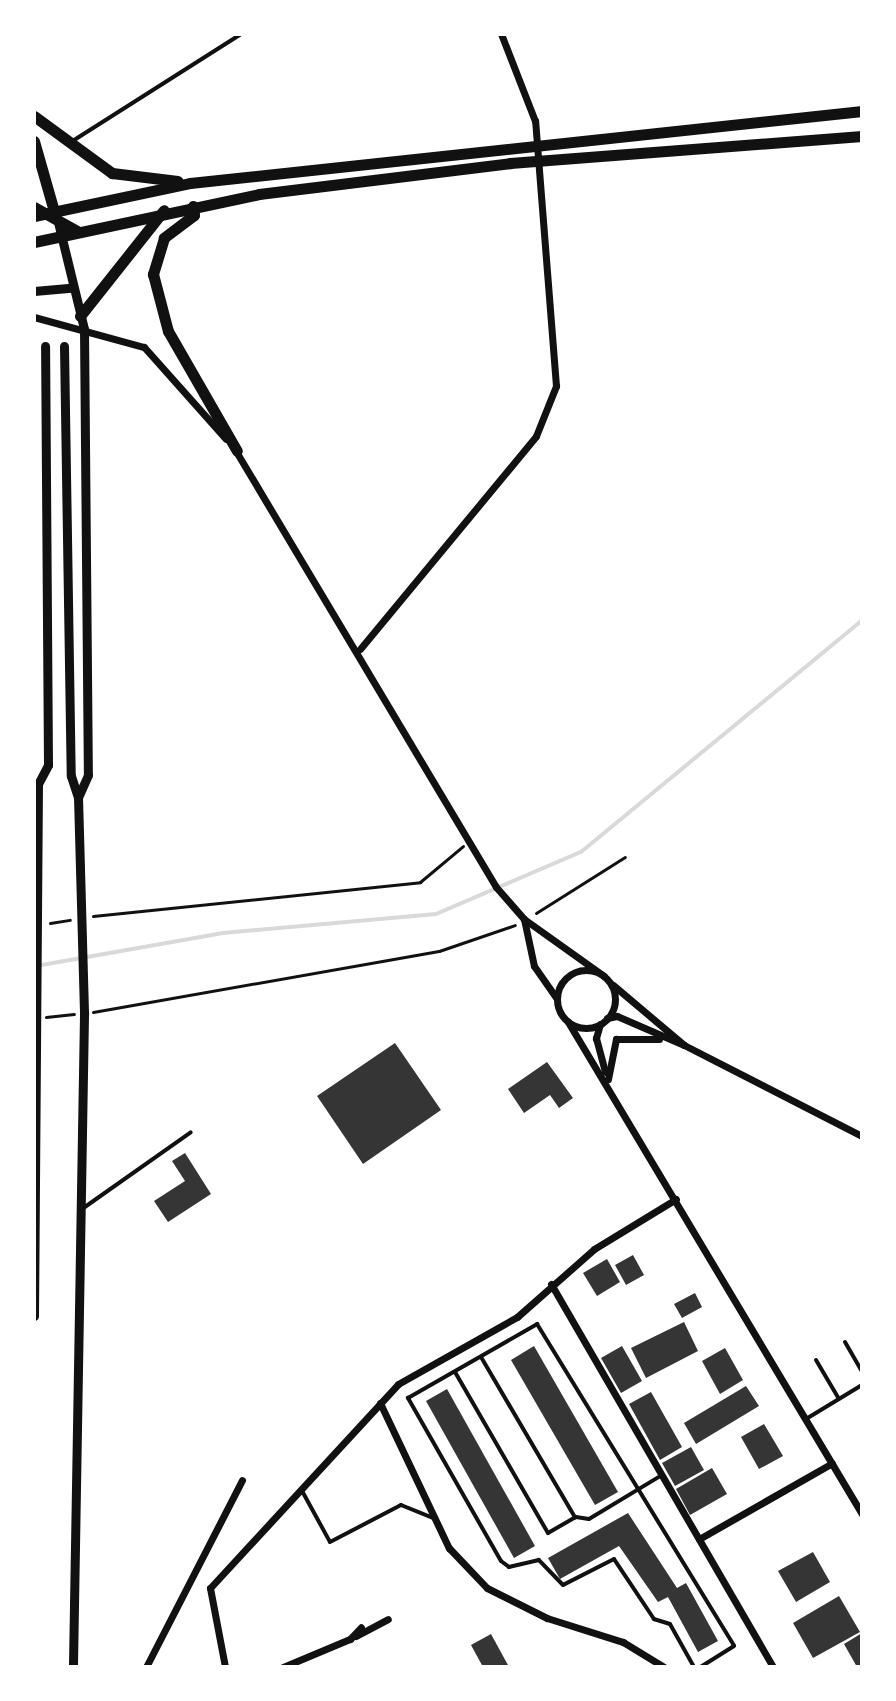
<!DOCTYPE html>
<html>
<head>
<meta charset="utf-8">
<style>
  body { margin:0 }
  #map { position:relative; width:896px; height:1701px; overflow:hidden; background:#fff; font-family:Figtree,sans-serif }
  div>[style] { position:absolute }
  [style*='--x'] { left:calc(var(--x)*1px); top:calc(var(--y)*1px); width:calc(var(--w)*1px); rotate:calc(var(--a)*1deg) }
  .stream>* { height:4px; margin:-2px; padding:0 2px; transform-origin:2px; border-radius:2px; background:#d9d9d9 }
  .building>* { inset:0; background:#353535 }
  .path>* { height:3px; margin:-1.5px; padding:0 1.5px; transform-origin:1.5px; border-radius:1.5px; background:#111 }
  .service>* { height:4px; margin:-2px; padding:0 2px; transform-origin:2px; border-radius:2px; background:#111 }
  .minor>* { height:7px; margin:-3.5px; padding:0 3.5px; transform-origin:3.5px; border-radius:3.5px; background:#111 }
  .minor>.ring { margin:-3.5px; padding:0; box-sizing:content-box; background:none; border:7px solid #111; border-radius:50% }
  .tertiary>* { height:9px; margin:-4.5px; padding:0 4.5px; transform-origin:4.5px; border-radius:4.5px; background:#111 }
  .primary>* { height:11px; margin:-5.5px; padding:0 5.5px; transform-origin:5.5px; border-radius:5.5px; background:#111 }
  span { translate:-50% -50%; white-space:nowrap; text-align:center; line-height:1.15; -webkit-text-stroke:8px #fff; paint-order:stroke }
  .frame { position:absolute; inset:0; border:36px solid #fff; pointer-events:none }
</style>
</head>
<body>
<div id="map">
  <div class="stream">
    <div style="--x:36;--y:966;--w:190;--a:-10"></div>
    <div style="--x:223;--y:933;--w:214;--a:-5.1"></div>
    <div style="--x:436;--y:914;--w:158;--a:-23.2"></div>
    <div style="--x:581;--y:852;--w:364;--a:-39.5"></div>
  </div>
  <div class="building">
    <div style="clip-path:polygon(395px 1043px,441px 1110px,363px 1164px,317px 1096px)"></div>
    <div style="clip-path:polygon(547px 1062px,573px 1098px,559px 1108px,550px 1095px,524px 1113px,508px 1089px)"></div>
    <div style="clip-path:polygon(185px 1153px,211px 1194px,168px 1222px,154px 1201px,185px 1181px,172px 1161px)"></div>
    <div style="clip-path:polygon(633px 1255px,644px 1275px,626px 1285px,615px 1265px)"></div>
    <div style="clip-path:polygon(607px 1259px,620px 1282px,597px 1296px,583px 1273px)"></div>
    <div style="clip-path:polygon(695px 1293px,702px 1307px,682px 1318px,674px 1304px)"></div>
    <div style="clip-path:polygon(684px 1322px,698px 1351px,646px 1378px,631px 1348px)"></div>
    <div style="clip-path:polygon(534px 1346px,618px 1492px,595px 1505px,511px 1360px)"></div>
    <div style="clip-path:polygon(622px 1346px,642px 1381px,621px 1393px,601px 1358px)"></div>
    <div style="clip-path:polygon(725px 1348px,743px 1380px,720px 1394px,702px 1361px)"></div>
    <div style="clip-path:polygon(746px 1386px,759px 1406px,696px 1444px,684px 1423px)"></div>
    <div style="clip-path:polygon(447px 1389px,535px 1546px,514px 1558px,426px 1401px)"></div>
    <div style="clip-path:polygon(651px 1392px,682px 1447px,660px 1460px,629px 1404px)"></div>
    <div style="clip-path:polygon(764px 1424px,783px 1456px,759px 1469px,741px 1437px)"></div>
    <div style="clip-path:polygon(691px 1447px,704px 1470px,675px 1486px,662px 1463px)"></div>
    <div style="clip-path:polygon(712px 1468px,727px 1494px,690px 1515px,676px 1489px)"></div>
    <div style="clip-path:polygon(628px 1513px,677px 1588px,686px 1583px,718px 1641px,698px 1652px,668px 1597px,658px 1602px,619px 1546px,560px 1579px,548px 1558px)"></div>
    <div style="clip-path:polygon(813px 1552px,830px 1582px,796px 1602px,778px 1571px)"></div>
    <div style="clip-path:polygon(839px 1596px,860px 1632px,813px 1658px,793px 1623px)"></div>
    <div style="clip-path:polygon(862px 1633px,862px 1667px,857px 1667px,844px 1644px)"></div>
    <div style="clip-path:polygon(491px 1634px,509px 1667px,483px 1667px,471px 1645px)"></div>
  </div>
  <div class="path">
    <div style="--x:536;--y:913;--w:105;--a:-32.2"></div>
    <div style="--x:93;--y:916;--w:329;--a:-5.9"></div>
    <div style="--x:420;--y:882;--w:56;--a:-39.9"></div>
    <div style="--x:50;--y:923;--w:20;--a:-9"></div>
    <div style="--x:93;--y:1012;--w:351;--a:-10"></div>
    <div style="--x:439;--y:951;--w:80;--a:-18.9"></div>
    <div style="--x:46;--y:1017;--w:28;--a:-6"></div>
  </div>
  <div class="service">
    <div style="--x:71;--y:142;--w:201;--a:-32.4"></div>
    <div style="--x:82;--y:1209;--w:133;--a:-35.2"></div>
    <div style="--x:845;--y:1342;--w:34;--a:60"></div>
    <div style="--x:481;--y:1357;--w:186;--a:59.6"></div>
    <div style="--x:816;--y:1360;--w:45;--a:59.5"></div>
    <div style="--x:455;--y:1372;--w:186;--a:60"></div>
    <div style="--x:548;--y:1533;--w:32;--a:-30"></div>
    <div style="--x:576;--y:1517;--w:13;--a:9"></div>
    <div style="--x:589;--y:1519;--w:85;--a:-31.1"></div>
    <div style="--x:806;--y:1419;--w:66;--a:-31.3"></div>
    <div style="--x:301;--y:1489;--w:60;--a:61.3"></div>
    <div style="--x:330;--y:1542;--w:80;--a:-27.5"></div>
    <div style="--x:401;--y:1505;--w:37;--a:22"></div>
    <div style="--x:611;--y:1667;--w:23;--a:0"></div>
    <div style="--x:694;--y:1667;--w:49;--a:-119.2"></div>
    <div style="--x:670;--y:1624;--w:17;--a:-163"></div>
    <div style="--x:654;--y:1619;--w:72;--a:-123.7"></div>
    <div style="--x:614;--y:1559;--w:57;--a:153"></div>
    <div style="--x:563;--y:1585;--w:35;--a:-134"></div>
    <div style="--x:539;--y:1560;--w:31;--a:167"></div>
    <div style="--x:509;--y:1567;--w:10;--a:-143"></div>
    <div style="--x:501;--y:1561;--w:188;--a:-119.7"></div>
    <div style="--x:408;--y:1398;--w:149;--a:-29.8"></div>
    <div style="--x:537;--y:1324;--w:377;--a:58.5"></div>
    <div style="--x:734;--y:1646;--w:40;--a:148"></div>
  </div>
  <div class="minor">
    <div style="--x:34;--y:317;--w:114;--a:15.3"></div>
    <div style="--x:144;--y:347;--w:123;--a:48.3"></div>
    <div style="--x:234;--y:448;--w:511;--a:59.17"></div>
    <div style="--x:496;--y:887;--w:43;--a:48.8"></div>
    <div style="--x:524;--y:919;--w:98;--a:35.5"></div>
    <div style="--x:360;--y:649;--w:276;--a:-50.4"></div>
    <div style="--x:536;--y:436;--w:54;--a:-68.2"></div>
    <div style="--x:556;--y:386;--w:266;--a:-94.5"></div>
    <div style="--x:535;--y:121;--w:93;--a:-111.3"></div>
    <div style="--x:524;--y:919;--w:48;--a:78"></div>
    <div style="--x:534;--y:966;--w:40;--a:55.1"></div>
    <div class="ring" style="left:557px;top:970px;width:51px;height:51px"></div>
    <div style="--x:613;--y:985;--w:93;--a:40.2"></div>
    <div style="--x:607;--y:1018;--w:10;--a:-11"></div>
    <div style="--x:617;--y:1016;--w:73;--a:23.4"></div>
    <div style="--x:684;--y:1045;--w:200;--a:27.1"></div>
    <div style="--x:568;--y:1022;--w:573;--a:59.14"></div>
    <div style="--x:600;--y:1024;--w:15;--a:106"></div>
    <div style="--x:596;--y:1038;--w:35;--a:75"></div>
    <div style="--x:608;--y:1079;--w:41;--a:-78.7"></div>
    <div style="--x:616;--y:1039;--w:43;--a:0"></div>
    <div style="--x:551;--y:1284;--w:443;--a:59.9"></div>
    <div style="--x:380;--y:1403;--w:161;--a:64.6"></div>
    <div style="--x:449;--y:1548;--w:55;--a:46.5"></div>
    <div style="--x:487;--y:1588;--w:67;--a:26.6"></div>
    <div style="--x:547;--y:1618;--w:80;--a:17.5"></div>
    <div style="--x:623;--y:1642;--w:48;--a:31.4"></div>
    <div style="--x:699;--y:1539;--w:153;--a:-29.7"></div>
    <div style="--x:210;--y:1588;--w:277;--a:-47.3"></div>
    <div style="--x:398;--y:1384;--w:137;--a:-29.4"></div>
    <div style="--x:517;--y:1317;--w:103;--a:-41.4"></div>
    <div style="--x:594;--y:1249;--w:96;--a:-31.4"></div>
    <div style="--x:210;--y:1588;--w:80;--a:79.2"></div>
    <div style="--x:356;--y:1636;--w:36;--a:-28"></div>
    <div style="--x:146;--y:1667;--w:210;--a:-62.8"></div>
    <div style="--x:283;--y:1667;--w:73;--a:-22.7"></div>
    <div style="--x:350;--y:1639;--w:16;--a:-47"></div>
  </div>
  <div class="tertiary">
    <div style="--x:57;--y:218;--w:114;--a:76.3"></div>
    <div style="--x:84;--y:329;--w:446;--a:89.5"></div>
    <div style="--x:88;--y:775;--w:24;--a:114"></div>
    <div style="--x:34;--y:291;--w:37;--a:-5"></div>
    <div style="--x:64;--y:346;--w:430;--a:89.1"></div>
    <div style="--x:71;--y:776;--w:22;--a:72"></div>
    <div style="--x:78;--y:797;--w:218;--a:88.4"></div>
    <div style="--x:84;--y:1015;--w:652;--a:90.97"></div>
    <div style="--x:34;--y:1316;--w:532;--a:-89.57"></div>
    <div style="--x:38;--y:784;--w:21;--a:-62"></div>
    <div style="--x:48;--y:765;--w:419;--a:-90.4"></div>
  </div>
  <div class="primary">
    <div style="--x:34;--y:116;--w:97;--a:36.2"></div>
    <div style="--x:112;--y:173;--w:66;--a:6.9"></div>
    <div style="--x:34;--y:141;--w:73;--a:74.1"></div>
    <div style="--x:193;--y:206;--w:9;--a:84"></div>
    <div style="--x:194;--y:215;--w:38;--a:143"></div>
    <div style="--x:164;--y:238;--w:38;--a:107"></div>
    <div style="--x:153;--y:274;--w:59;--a:75.3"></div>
    <div style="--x:168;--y:331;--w:138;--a:60.1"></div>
    <div style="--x:34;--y:207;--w:49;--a:29.2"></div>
    <div style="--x:34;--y:216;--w:159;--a:-11.9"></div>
    <div style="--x:190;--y:183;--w:676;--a:-6.12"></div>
    <div style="--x:34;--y:242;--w:230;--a:-12"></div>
    <div style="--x:259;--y:194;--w:253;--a:-7"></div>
    <div style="--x:510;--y:163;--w:353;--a:-4.4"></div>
    <div style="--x:80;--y:316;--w:135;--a:-51.6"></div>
  </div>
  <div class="frame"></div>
</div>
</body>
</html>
